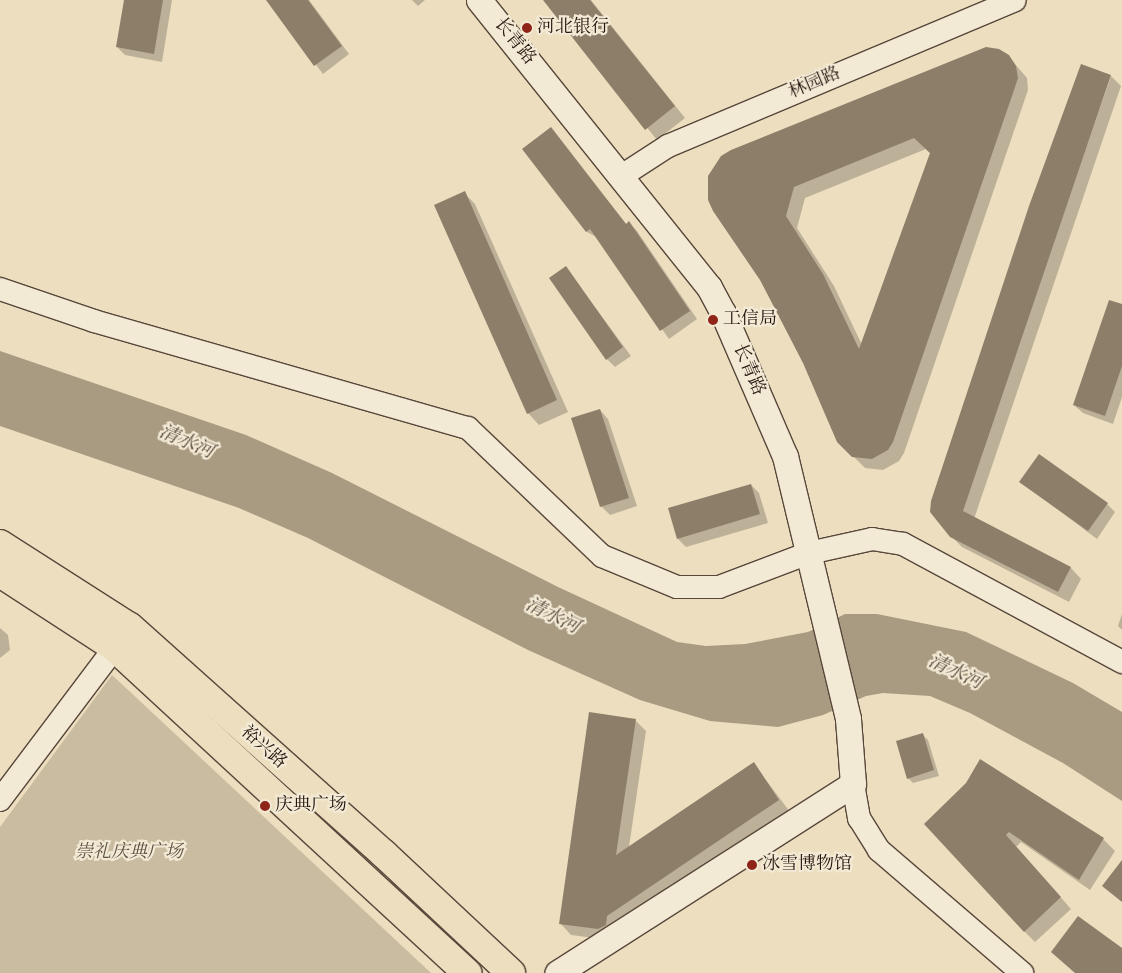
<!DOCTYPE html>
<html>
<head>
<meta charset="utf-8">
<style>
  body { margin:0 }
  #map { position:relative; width:1122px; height:973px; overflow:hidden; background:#ecdebe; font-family:"IM FELL English","Noto Serif SC",serif }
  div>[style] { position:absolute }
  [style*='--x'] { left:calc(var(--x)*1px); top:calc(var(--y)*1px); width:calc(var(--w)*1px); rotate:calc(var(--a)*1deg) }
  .green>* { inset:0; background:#cabca0 }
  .water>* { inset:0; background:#a99a82 }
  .shadow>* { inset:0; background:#0003 }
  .building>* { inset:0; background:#8d7e6a }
  .roads { filter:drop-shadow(1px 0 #58473b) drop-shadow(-1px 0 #58473b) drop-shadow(0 1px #58473b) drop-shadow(0 -1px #58473b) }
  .tertiary>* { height:22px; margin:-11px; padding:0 11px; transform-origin:11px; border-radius:11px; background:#f3ead5 }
  .secondary>* { height:25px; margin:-12.5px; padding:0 12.5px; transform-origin:12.5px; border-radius:12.5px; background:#f3ead5 }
  .primary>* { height:28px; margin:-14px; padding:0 14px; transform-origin:14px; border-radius:14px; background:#ecdebe }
  .dots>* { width:14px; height:14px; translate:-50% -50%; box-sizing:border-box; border:2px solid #f3ead5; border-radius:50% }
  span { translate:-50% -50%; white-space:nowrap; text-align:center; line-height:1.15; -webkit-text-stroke:4.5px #f3ead5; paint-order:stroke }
  .poi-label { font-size:18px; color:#26150f }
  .left { translate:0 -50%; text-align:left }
  .street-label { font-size:18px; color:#26150f }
  .park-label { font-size:18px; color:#5f4f42; font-style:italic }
  .water-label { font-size:19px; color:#5a4a3d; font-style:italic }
</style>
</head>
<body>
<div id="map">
  <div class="green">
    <div style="clip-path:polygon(112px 675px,431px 973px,0 973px,0 827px)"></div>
  </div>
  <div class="water">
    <div style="clip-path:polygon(0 351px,246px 435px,332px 473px,558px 587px,677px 642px,706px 646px,745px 644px,808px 632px,845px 614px,877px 614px,966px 632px,1073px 683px,1122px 712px,1122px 801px,1063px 763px,970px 713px,930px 696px,883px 693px,866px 696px,823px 715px,778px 727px,710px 721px,640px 700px,528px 650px,308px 538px,239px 508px,0 426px)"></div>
  </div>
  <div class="shadow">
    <div style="clip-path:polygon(125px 0,172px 0,162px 62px,125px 55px,117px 47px)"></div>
    <div style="clip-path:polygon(267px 0,309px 0,349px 54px,323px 74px)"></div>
    <div style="clip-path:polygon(412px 0,425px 0,418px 6px)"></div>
    <div style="clip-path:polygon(544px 0,591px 0,685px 118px,657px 140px)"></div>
    <div style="clip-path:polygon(evenodd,1008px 56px,1027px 78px,1028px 90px,904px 453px,899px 461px,883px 470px,865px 468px,838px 441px,804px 362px,761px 279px,714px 211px,1008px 56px,926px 149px,931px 154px,862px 345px,834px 286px,797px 228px,805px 198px,926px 149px)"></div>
    <div style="clip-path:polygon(1111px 76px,1121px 86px,974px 519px,1071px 568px,1081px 579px,1069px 602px,962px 547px,951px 536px)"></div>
    <div style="clip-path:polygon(550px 128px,627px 225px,629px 223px,637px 231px,697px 319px,669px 339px,598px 238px,587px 232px,524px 149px)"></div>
    <div style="clip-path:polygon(464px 193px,475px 204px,568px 412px,539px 425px,528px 413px)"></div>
    <div style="clip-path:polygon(566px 268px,631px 356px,615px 367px,607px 359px)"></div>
    <div style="clip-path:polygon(1122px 305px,1122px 397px,1113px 424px,1083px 413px,1074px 405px)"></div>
    <div style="clip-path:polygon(600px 410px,608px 419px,637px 506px,610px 515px,601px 506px)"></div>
    <div style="clip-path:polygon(1021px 482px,1107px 504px,1115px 512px,1097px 539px)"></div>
    <div style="clip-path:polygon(751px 485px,759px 493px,768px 523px,686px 547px,678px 539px)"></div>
    <div style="clip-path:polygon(1122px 614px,1122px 630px,1118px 626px)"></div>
    <div style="clip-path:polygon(0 628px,8px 635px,10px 650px,0 658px)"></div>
    <div style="clip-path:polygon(635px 720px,646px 731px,629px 847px,754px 764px,790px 812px,610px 940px,571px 935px,560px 923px)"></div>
    <div style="clip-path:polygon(922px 734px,928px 740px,939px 776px,913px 783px,908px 778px)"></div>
    <div style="clip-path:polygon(980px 761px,1103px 839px,1115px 851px,1090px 890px,1021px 842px,1016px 847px,1071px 909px,1035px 942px,1024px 931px,967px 783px)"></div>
  </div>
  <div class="building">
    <div style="clip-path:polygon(124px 0,163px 0,154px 54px,116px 47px)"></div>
    <div style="clip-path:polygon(266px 0,308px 0,342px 46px,314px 66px)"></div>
    <div style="clip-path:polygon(543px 0,590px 0,675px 106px,645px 130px)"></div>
    <div style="clip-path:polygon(evenodd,986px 47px,999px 49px,1009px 55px,1016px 66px,1018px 78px,1014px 90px,893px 442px,888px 450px,872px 459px,852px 457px,837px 442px,803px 363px,760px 280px,713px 211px,708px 200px,708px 176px,721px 156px,731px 150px,986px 47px,914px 138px,930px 153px,859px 349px,823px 274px,786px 216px,794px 187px,914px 138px)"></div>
    <div style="clip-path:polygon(1081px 64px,1111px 75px,963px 511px,1071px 567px,1058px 592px,950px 537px,930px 512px,931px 501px,1029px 206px)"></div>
    <div style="clip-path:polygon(551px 127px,626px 224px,629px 221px,690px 311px,660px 331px,590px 229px,586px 232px,522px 149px)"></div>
    <div style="clip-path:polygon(465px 191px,557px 400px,527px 414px,434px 205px)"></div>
    <div style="clip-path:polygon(566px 266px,623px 347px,606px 360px,549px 278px)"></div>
    <div style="clip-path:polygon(1109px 300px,1122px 304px,1122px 366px,1105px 416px,1073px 405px)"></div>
    <div style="clip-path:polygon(600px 409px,629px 498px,600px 507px,571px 418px)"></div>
    <div style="clip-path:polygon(1039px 454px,1108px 503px,1088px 531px,1019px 482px)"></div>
    <div style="clip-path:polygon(751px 484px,760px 514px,677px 539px,668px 508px)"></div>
    <div style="clip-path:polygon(589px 712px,636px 719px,616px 855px,754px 762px,779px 800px,607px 916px,606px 925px,598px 929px,559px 924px)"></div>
    <div style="clip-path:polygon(923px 733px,934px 770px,907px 779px,896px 741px)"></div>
    <div style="clip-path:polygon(980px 759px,1104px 838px,1079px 880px,1009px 832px,1006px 835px,1061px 897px,1024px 932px,924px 824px,966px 783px)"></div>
    <div style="clip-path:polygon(1122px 860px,1122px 902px,1102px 886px)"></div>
    <div style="clip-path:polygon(1078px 916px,1122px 948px,1122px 973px,1075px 973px,1051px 952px)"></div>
  </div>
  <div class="roads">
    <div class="tertiary">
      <div style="--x:620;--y:177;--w:57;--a:-32.9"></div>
      <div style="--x:668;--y:146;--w:376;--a:-22.8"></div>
      <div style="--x:0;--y:289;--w:99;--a:18.8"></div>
      <div style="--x:94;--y:321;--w:389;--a:16"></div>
      <div style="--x:468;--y:428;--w:185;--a:43.7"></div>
      <div style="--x:602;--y:556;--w:81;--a:22.5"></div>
      <div style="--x:677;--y:587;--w:42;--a:0"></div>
      <div style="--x:719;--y:587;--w:96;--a:-20.7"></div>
      <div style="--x:809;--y:553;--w:65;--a:-12.5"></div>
      <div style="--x:872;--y:539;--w:31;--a:9"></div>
      <div style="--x:903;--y:544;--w:249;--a:28.3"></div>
      <div style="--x:853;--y:784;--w:35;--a:80"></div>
      <div style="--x:859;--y:818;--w:38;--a:58"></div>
      <div style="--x:879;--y:850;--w:189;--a:40.7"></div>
      <div style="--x:0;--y:800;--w:208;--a:-53"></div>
    </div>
    <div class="secondary">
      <div style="--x:479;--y:0;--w:368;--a:51.3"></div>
      <div style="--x:709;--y:287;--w:30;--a:62"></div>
      <div style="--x:723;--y:313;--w:156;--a:66.6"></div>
      <div style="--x:785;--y:456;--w:270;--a:76.5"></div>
      <div style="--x:848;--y:719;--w:65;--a:85.6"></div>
      <div style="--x:853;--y:784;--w:351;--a:147.4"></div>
    </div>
    <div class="primary">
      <div style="--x:0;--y:544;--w:154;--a:32.6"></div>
      <div style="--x:130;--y:627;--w:341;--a:41.8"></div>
      <div style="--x:384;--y:854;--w:174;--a:43.1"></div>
      <div style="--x:0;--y:573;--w:136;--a:33"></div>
      <div style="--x:114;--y:647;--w:481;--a:42.7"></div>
    </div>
  </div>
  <div class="dots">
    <div style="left:527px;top:28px;background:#8f2418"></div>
    <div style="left:713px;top:320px;background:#8f2418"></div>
    <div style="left:265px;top:806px;background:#8f2418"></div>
    <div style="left:752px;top:865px;background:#8f2418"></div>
  </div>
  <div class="poi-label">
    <span class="left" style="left:537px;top:28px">河北银行</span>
    <span class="left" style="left:723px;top:320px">工信局</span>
    <span class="left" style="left:275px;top:806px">庆典广场</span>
    <span class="left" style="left:762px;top:865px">冰雪博物馆</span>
  </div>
  <div class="street-label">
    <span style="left:514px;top:42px;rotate:51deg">长青路</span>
    <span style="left:815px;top:84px;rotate:-23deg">林园路</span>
    <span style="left:748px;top:370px;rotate:67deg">长青路</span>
    <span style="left:263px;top:748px;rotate:42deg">裕兴路</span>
  </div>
  <div class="park-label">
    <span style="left:129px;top:853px">崇礼庆典广场</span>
  </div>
  <div class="water-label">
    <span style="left:186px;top:443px;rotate:23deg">清水河</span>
    <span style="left:552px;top:617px;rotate:26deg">清水河</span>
    <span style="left:955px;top:673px;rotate:25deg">清水河</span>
  </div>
</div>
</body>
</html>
